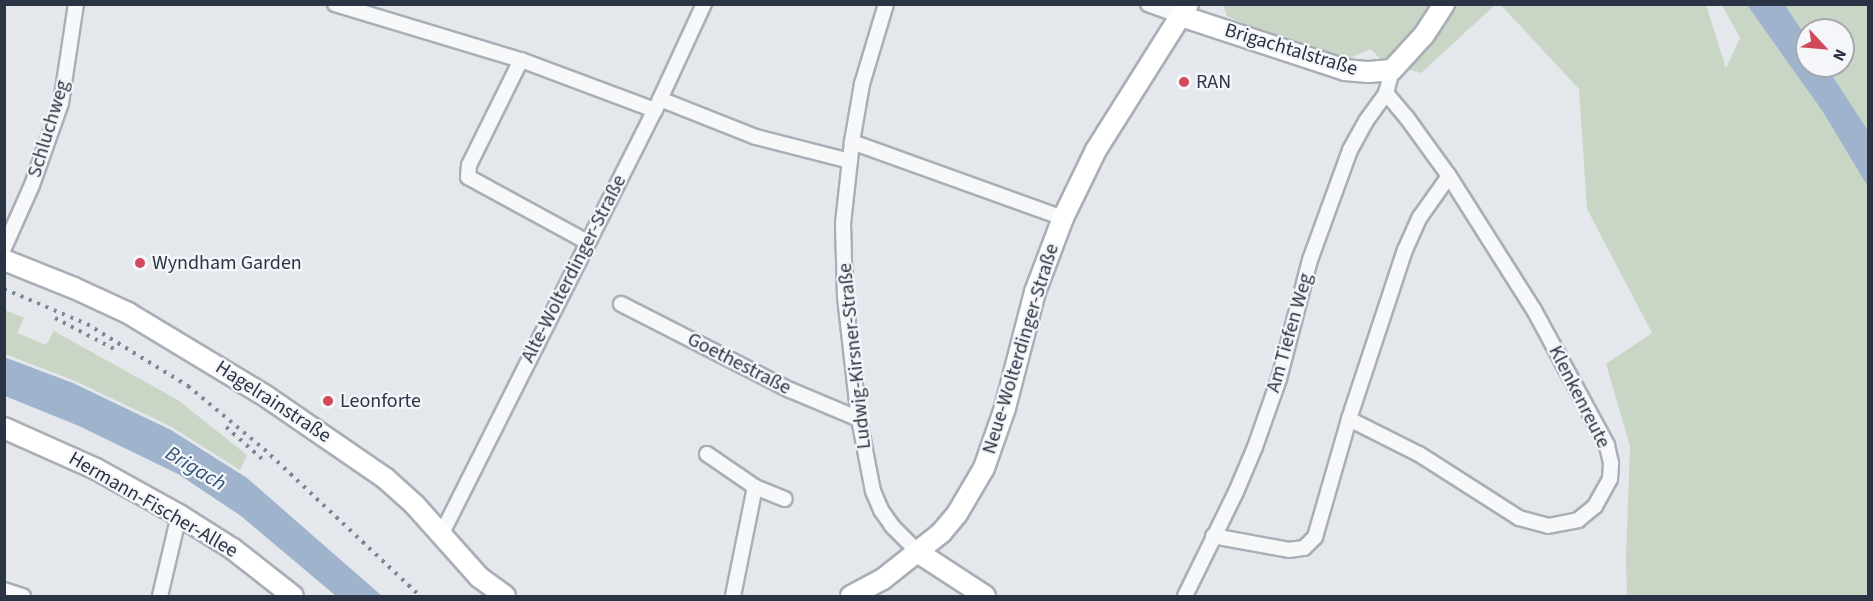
<!DOCTYPE html>
<html>
<head>
<meta charset="utf-8">
<style>
  body { margin:0 }
  #map { position:relative; width:1873px; height:601px; overflow:hidden; background:#e4e7ec; font-family:"Source Sans 3",sans-serif }
  div>[style] { position:absolute }
  [style*='--x'] { left:calc(var(--x)*1px); top:calc(var(--y)*1px); width:calc(var(--w)*1px); rotate:calc(var(--a)*1deg) }
  .green>* { inset:0; background:#c9d6c5 }
  .water>* { inset:0; background:#9fb4cc }
  .roads { filter:drop-shadow(2px 0 #a9aeb7) drop-shadow(-2px 0 #a9aeb7) drop-shadow(0 2px #a9aeb7) drop-shadow(0 -2px #a9aeb7) }
  .street>* { height:14px; margin:-7px; padding:0 7px; transform-origin:7px; border-radius:7px; background:#f7f8fa }
  .secondary>* { height:20px; margin:-10px; padding:0 10px; transform-origin:10px; border-radius:10px; background:#fff }
  .rail>* { height:4px; margin-top:-2px; transform-origin:0; background:repeating-linear-gradient(90deg,#7d8696 0 3px,transparent 0 9px) }
  .dots>* { width:16px; height:16px; translate:-50% -50%; box-sizing:border-box; border:3px solid #f4f6f9; border-radius:50% }
  span { translate:-50% -50%; white-space:nowrap; text-align:center; line-height:1.15; -webkit-text-stroke:4.5px #f4f6f9; paint-order:stroke }
  .street-label { font-size:20px; color:#2b3445 }
  .poi-label { font-size:20px; color:#2b3445 }
  .left { translate:0 -50%; text-align:left }
  .water-label { font-size:21px; color:#34527a; font-style:italic }
  .frame { position:absolute; inset:0; border:6px solid #2b3445; pointer-events:none }
  .north { position:absolute; left:1795px; top:18px; width:60px; height:60px; box-sizing:border-box; background:#f4f6f9; border:2px solid #a4a8b1; border-radius:50%; rotate:116deg; font-size:16px; font-weight:700; line-height:24px; text-align:center; color:#2b3445 }
  .north::after { content:''; display:block; margin:auto; width:21px; height:27px; background:#d1495b; clip-path:polygon(50% 0,100% 100%,50% 72%,0 100%) }
</style>
</head>
<body>
<div id="map">
  <div class="green">
    <div style="clip-path:polygon(1223px 5px,1495px 5px,1421px 73px,1384px 62px,1370px 49px,1346px 60px,1314px 54px,1227px 16px)"></div>
    <div style="clip-path:polygon(1501px 5px,1706px 5px,1726px 68px,1740px 38px,1722px 5px,1747px 5px,1823px 112px,1868px 187px,1868px 596px,1627px 596px,1626px 558px,1630px 446px,1606px 364px,1652px 333px,1587px 209px,1579px 89px)"></div>
    <div style="clip-path:polygon(1785px 5px,1868px 5px,1868px 138px,1867px 129px,1826px 66px,1843px 66px,1843px 30px,1807px 30px,1807px 38px)"></div>
    <div style="clip-path:polygon(5px 310px,24px 318px,17px 333px,46px 345px,54px 331px,178px 400px,247px 455px,240px 470px,170px 426px,73px 380px,5px 354px)"></div>
  </div>
  <div class="water">
    <div style="clip-path:polygon(1747px 5px,1785px 5px,1807px 38px,1807px 66px,1826px 66px,1867px 129px,1868px 187px,1823px 112px)"></div>
    <div style="clip-path:polygon(4px 357px,73px 383px,171px 430px,247px 478px,382px 596px,336px 596px,241px 516px,178px 474px,79px 426px,5px 396px)"></div>
  </div>
  <div class="roads">
    <div class="street">
      <div style="--x:335;--y:4;--w:194;--a:16.8"></div>
      <div style="--x:521;--y:60;--w:143;--a:20.5"></div>
      <div style="--x:886;--y:4;--w:84;--a:106.7"></div>
      <div style="--x:862;--y:84;--w:59;--a:99.8"></div>
      <div style="--x:852;--y:142;--w:82;--a:96.3"></div>
      <div style="--x:843;--y:224;--w:73;--a:88.4"></div>
      <div style="--x:845;--y:297;--w:123;--a:83.5"></div>
      <div style="--x:859;--y:419;--w:73;--a:79"></div>
      <div style="--x:873;--y:491;--w:21;--a:67"></div>
      <div style="--x:881;--y:510;--w:19;--a:55"></div>
      <div style="--x:892;--y:526;--w:38;--a:45"></div>
      <div style="--x:1148;--y:4;--w:35;--a:20"></div>
      <div style="--x:521;--y:60;--w:117;--a:116.3"></div>
      <div style="--x:469;--y:165;--w:12;--a:95"></div>
      <div style="--x:468;--y:177;--w:136;--a:28.6"></div>
      <div style="--x:660;--y:99;--w:103;--a:21.6"></div>
      <div style="--x:756;--y:137;--w:97;--a:14.3"></div>
      <div style="--x:852;--y:142;--w:224;--a:19.8"></div>
      <div style="--x:4;--y:248;--w:69;--a:-66"></div>
      <div style="--x:32;--y:185;--w:87;--a:-70.5"></div>
      <div style="--x:61;--y:103;--w:100;--a:-81.4"></div>
      <div style="--x:621;--y:304;--w:190;--a:27"></div>
      <div style="--x:790;--y:390;--w:75;--a:22.8"></div>
      <div style="--x:1349;--y:419;--w:78;--a:26.6"></div>
      <div style="--x:1419;--y:454;--w:119;--a:32.6"></div>
      <div style="--x:1519;--y:518;--w:30;--a:15"></div>
      <div style="--x:1548;--y:526;--w:31;--a:-11"></div>
      <div style="--x:1578;--y:520;--w:22;--a:-39"></div>
      <div style="--x:1595;--y:506;--w:31;--a:-61"></div>
      <div style="--x:1610;--y:479;--w:16;--a:-86"></div>
      <div style="--x:1611;--y:463;--w:18;--a:-103"></div>
      <div style="--x:1607;--y:445;--w:153;--a:-118.4"></div>
      <div style="--x:1534;--y:310;--w:159;--a:-122.4"></div>
      <div style="--x:707;--y:454;--w:58;--a:34.5"></div>
      <div style="--x:755;--y:487;--w:32;--a:22"></div>
      <div style="--x:442;--y:533;--w:474;--a:-63.3"></div>
      <div style="--x:655;--y:110;--w:117;--a:-65.2"></div>
      <div style="--x:1213;--y:536;--w:77;--a:10.4"></div>
      <div style="--x:1289;--y:550;--w:15;--a:-8"></div>
      <div style="--x:1304;--y:548;--w:16;--a:-45"></div>
      <div style="--x:1315;--y:537;--w:123;--a:-73.9"></div>
      <div style="--x:1349;--y:419;--w:178;--a:-71.7"></div>
      <div style="--x:1405;--y:250;--w:36;--a:-66"></div>
      <div style="--x:1420;--y:217;--w:50;--a:-54.7"></div>
      <div style="--x:1449;--y:176;--w:72;--a:-125.9"></div>
      <div style="--x:1407;--y:118;--w:33;--a:-130"></div>
      <div style="--x:4;--y:590;--w:20;--a:18"></div>
      <div style="--x:160;--y:596;--w:83;--a:-76.8"></div>
      <div style="--x:733;--y:596;--w:111;--a:-78.6"></div>
      <div style="--x:1185;--y:596;--w:116;--a:-63.9"></div>
      <div style="--x:1236;--y:492;--w:49;--a:-67.1"></div>
      <div style="--x:1255;--y:447;--w:72;--a:-70.6"></div>
      <div style="--x:1279;--y:379;--w:123;--a:-75.4"></div>
      <div style="--x:1310;--y:260;--w:117;--a:-70"></div>
      <div style="--x:1350;--y:150;--w:33;--a:-61"></div>
      <div style="--x:1366;--y:121;--w:34;--a:-54"></div>
      <div style="--x:1386;--y:93;--w:24;--a:-75"></div>
    </div>
    <div class="secondary">
      <div style="--x:1181;--y:16;--w:173;--a:18.2"></div>
      <div style="--x:1345;--y:70;--w:24;--a:5"></div>
      <div style="--x:1369;--y:72;--w:23;--a:-5"></div>
      <div style="--x:1392;--y:70;--w:47;--a:-47.6"></div>
      <div style="--x:1424;--y:35;--w:37;--a:-57"></div>
      <div style="--x:4;--y:260;--w:75;--a:21.8"></div>
      <div style="--x:74;--y:288;--w:60;--a:24.8"></div>
      <div style="--x:128;--y:313;--w:162;--a:31.1"></div>
      <div style="--x:267;--y:397;--w:143;--a:34.5"></div>
      <div style="--x:385;--y:478;--w:39;--a:42"></div>
      <div style="--x:414;--y:504;--w:98;--a:48.3"></div>
      <div style="--x:479;--y:577;--w:32;--a:36"></div>
      <div style="--x:4;--y:428;--w:101;--a:24"></div>
      <div style="--x:96;--y:469;--w:95;--a:29"></div>
      <div style="--x:179;--y:515;--w:64;--a:32.2"></div>
      <div style="--x:233;--y:549;--w:76;--a:38.1"></div>
      <div style="--x:919;--y:553;--w:79;--a:33.1"></div>
      <div style="--x:851;--y:596;--w:36;--a:-28"></div>
      <div style="--x:883;--y:579;--w:74;--a:-38.4"></div>
      <div style="--x:941;--y:533;--w:25;--a:-50"></div>
      <div style="--x:957;--y:514;--w:53;--a:-59.6"></div>
      <div style="--x:984;--y:468;--w:64;--a:-70.7"></div>
      <div style="--x:1005;--y:408;--w:120;--a:-75.5"></div>
      <div style="--x:1035;--y:292;--w:79;--a:-69.3"></div>
      <div style="--x:1063;--y:218;--w:76;--a:-64.1"></div>
      <div style="--x:1096;--y:150;--w:173;--a:-57.8"></div>
    </div>
  </div>
  <div class="rail">
    <div style="--x:4;--y:289;--w:90;--a:22.9"></div>
    <div style="--x:87;--y:324;--w:119;--a:31.5"></div>
    <div style="--x:188;--y:386;--w:99;--a:39.7"></div>
    <div style="--x:264;--y:449;--w:214;--a:43.3"></div>
    <div style="--x:55;--y:318;--w:69;--a:27.7"></div>
    <div style="--x:226;--y:427;--w:48;--a:41.6"></div>
  </div>
  <div class="dots">
    <div style="left:1184px;top:82px;background:#d1495b"></div>
    <div style="left:140px;top:263px;background:#d1495b"></div>
    <div style="left:328px;top:401px;background:#d1495b"></div>
  </div>
  <div class="street-label">
    <span style="left:1291px;top:50px;rotate:17deg">Brigachtalstraße</span>
    <span style="left:49px;top:129px;rotate:-73deg">Schluchweg</span>
    <span style="left:574px;top:269px;rotate:-63deg">Alte-Wolterdinger-Straße</span>
    <span style="left:1290px;top:333px;rotate:-74deg">Am Tiefen Weg</span>
    <span style="left:1021px;top:349px;rotate:-73deg">Neue-Wolterdinger-Straße</span>
    <span style="left:855px;top:356px;rotate:-96deg">Ludwig-Kirsner-Straße</span>
    <span style="left:739px;top:364px;rotate:27deg">Goethestraße</span>
    <span style="left:1579px;top:397px;rotate:63deg">Klenkenreute</span>
    <span style="left:273px;top:402px;rotate:33deg">Hagelrainstraße</span>
    <span style="left:153px;top:505px;rotate:30deg">Hermann-Fischer-Allee</span>
  </div>
  <div class="poi-label">
    <span class="left" style="left:1196px;top:82px">RAN</span>
    <span class="left" style="left:152px;top:263px">Wyndham Garden</span>
    <span class="left" style="left:340px;top:401px">Leonforte</span>
  </div>
  <div class="water-label">
    <span style="left:196px;top:468px;rotate:31deg">Brigach</span>
  </div>
  <div class="frame"></div>
  <div class="north">N</div>
</div>
</body>
</html>
